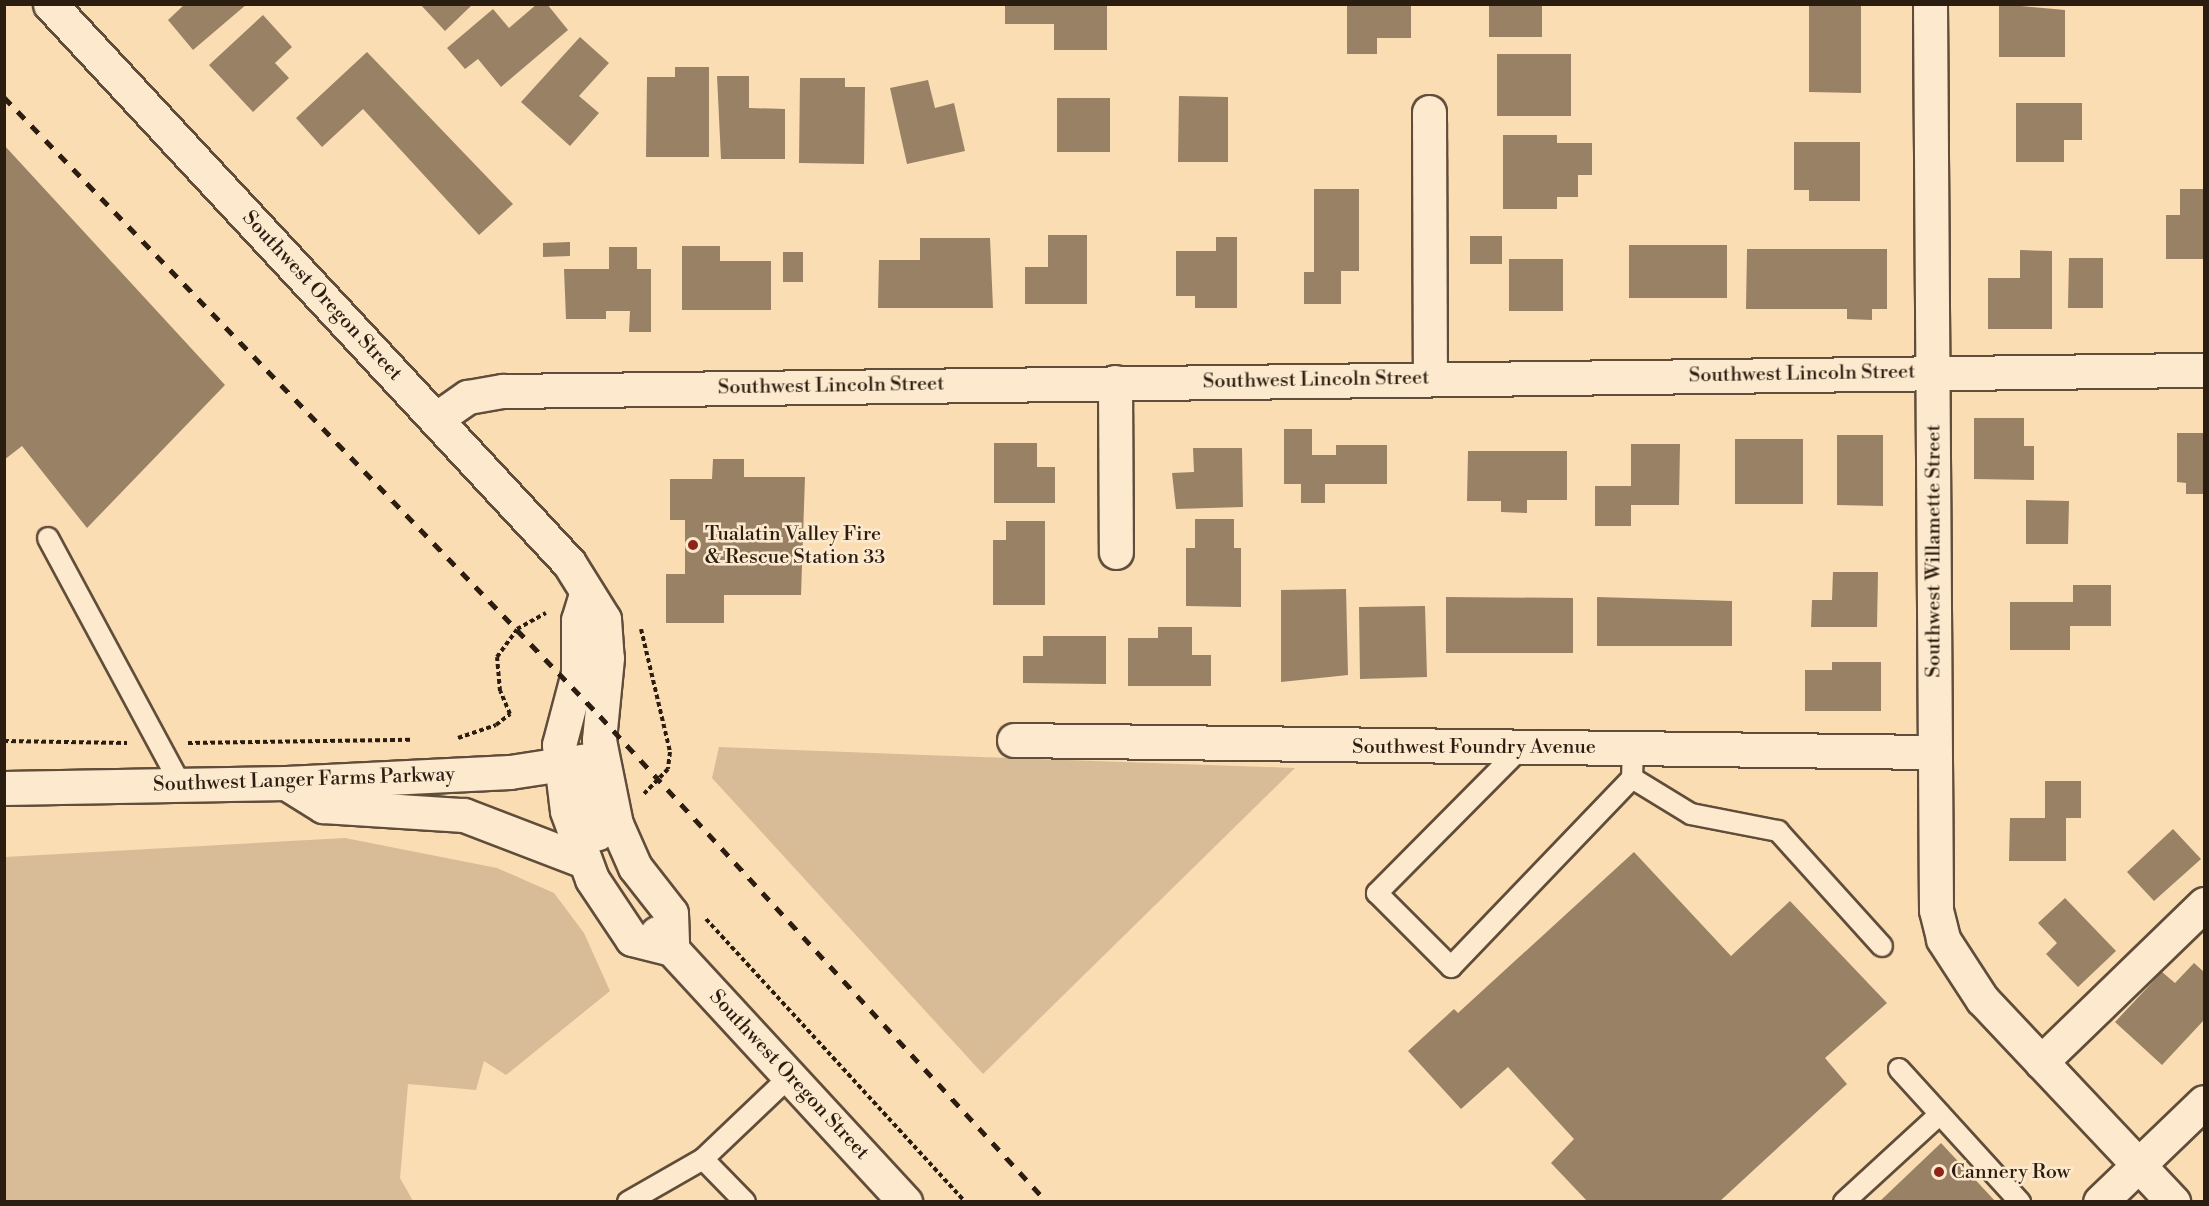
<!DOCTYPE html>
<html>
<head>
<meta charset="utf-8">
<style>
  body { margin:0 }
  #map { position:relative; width:2209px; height:1206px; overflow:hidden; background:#fbddb3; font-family:"Libre Bodoni",serif }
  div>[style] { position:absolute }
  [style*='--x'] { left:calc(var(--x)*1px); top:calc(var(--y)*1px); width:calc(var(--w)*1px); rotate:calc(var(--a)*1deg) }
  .green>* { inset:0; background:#d8bc97 }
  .building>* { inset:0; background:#988165 }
  .path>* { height:4px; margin-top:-2px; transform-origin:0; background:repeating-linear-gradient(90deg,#2c1d11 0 4.5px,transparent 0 7.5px) }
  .roads { filter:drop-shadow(2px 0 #604d3a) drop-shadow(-2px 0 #604d3a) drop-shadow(0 2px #604d3a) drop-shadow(0 -2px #604d3a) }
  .service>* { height:20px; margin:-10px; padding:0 10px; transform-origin:10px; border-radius:10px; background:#fce9ce }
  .minor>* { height:33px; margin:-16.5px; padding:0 16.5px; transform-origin:16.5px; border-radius:16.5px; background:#fce9ce }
  .secondary>* { height:33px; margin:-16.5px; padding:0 16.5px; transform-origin:16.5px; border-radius:16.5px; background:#fce9ce }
  .rail>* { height:4.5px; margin-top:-2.25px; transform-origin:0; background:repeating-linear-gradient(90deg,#2c1d11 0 10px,transparent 0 20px) }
  .dots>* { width:16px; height:16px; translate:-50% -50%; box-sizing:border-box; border:3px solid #fce9ce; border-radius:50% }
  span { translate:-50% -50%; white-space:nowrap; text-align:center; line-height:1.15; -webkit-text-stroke:5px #fce9ce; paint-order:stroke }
  .street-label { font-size:20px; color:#2c1d11 }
  .poi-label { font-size:20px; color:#2c1d11 }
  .left { translate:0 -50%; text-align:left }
  .frame { position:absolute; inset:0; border:6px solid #2c1d11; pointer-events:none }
</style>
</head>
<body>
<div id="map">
  <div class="green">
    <div style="clip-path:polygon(719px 747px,925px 755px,1295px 768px,983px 1074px,712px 778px)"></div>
    <div style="clip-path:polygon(345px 838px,497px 868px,554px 893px,584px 933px,610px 991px,506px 1075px,484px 1061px,476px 1090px,408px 1084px,400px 1178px,413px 1201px,5px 1201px,5px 857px)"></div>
  </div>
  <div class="building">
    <div style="clip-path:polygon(185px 4px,247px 4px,193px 50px,168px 20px)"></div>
    <div style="clip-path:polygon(420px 4px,473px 4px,445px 31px)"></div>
    <div style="clip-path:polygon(537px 4px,547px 4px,568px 30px,501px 87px,478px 59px,465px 69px,447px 48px,493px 9px,509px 28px)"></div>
    <div style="clip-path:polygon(1005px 4px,1107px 4px,1107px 50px,1054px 50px,1054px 24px,1005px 24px)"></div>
    <div style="clip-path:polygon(1347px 4px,1411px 4px,1411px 38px,1377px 38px,1377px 54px,1347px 54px)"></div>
    <div style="clip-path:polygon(1489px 4px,1542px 4px,1542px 37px,1489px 37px)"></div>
    <div style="clip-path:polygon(1809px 4px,1861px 4px,1861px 93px,1809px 92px)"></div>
    <div style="clip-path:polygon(1999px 4px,2065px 10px,2065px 57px,1999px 57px)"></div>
    <div style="clip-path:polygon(263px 15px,292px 47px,275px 63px,289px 78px,253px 112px,209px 65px)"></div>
    <div style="clip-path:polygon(580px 37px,609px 63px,579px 96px,599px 113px,570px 146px,521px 102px)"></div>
    <div style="clip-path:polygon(367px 52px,513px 204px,479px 235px,363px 109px,322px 147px,296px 118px)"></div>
    <div style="clip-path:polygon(1497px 54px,1571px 54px,1571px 116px,1497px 116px)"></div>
    <div style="clip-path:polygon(675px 67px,709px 67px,709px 157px,646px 157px,647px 77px,675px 77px)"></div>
    <div style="clip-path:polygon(717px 76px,749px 76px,749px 108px,785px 109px,785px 159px,721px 159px)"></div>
    <div style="clip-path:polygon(800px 78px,845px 78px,845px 87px,865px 87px,864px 164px,799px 163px)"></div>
    <div style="clip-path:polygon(928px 80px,935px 108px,954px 103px,965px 151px,907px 164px,890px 88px)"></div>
    <div style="clip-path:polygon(1179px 96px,1228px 97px,1228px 162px,1178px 162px)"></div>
    <div style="clip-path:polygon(1057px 98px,1110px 98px,1110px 152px,1057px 152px)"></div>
    <div style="clip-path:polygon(2016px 103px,2082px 103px,2082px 140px,2064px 140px,2064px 162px,2016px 162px)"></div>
    <div style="clip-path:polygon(1503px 135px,1557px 135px,1557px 143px,1592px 143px,1592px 175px,1578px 175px,1578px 197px,1557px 197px,1557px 209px,1503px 209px)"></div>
    <div style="clip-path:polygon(1794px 142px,1860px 142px,1860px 201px,1809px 201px,1809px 190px,1794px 190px)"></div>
    <div style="clip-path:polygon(4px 145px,225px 385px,87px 528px,22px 446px,4px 460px)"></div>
    <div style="clip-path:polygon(1314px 189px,1359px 189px,1359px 271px,1341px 271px,1341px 304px,1304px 304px,1304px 272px,1314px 272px)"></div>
    <div style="clip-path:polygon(2180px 189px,2204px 189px,2204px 259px,2166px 259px,2166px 215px,2180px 215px)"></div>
    <div style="clip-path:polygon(1048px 235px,1087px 235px,1087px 304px,1025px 304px,1025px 267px,1048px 267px)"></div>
    <div style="clip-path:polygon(1470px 236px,1502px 236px,1502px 264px,1470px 264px)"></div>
    <div style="clip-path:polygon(1216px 237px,1237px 237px,1237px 308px,1195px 308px,1195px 296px,1176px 296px,1176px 251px,1216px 251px)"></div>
    <div style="clip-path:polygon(920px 238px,990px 238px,993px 308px,878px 308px,879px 260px,920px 260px)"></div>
    <div style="clip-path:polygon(570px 242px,570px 256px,543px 257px,543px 243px)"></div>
    <div style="clip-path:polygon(1629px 245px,1727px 245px,1727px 298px,1629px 298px)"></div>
    <div style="clip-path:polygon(682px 246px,720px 246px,720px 261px,771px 261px,771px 310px,682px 310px)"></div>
    <div style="clip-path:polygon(609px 247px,637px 247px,637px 269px,651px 269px,651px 332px,629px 332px,630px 311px,606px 311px,606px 319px,566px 319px,564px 269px,609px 269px)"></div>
    <div style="clip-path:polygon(1747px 249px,1887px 249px,1887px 309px,1872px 309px,1872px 320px,1847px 319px,1847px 309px,1746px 309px)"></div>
    <div style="clip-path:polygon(2020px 250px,2052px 251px,2052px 329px,1988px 329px,1988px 278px,2020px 278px)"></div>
    <div style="clip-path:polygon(783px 252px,803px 252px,803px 282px,783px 282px)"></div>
    <div style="clip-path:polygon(2069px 258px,2103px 258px,2103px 308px,2068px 308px)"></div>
    <div style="clip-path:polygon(1509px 259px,1563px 259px,1563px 311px,1509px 311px)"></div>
    <div style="clip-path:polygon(1974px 418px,2024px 418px,2024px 446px,2034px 446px,2034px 480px,1974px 479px)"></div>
    <div style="clip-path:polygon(1284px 429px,1312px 429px,1312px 455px,1336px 455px,1336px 445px,1387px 445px,1387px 484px,1325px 484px,1325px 503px,1301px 503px,1301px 484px,1284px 484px)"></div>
    <div style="clip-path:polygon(2177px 433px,2204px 433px,2204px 494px,2186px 494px,2186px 483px,2177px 482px)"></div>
    <div style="clip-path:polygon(1837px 435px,1883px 435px,1883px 506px,1837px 505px)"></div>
    <div style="clip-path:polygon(1735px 439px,1803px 439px,1803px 504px,1735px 504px)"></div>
    <div style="clip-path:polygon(994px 443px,1037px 443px,1037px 467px,1055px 467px,1055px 503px,994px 503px)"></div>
    <div style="clip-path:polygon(1631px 444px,1680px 444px,1679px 505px,1631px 505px,1631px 526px,1595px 526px,1595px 486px,1631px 486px)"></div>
    <div style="clip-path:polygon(1193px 448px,1242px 448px,1243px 507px,1176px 509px,1172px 473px,1194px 472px)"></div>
    <div style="clip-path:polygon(1468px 451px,1567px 451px,1567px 500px,1527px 500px,1527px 513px,1501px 512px,1501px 501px,1467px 501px)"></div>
    <div style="clip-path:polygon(713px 459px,744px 459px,744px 477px,805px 477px,801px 595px,724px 595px,724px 623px,666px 623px,666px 574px,685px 574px,685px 520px,670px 520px,670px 479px,712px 479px)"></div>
    <div style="clip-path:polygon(2026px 500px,2069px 501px,2068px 544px,2026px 544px)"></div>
    <div style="clip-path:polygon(1195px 519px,1234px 519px,1234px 548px,1241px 548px,1241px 607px,1186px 606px,1186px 548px,1195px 548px)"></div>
    <div style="clip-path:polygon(1006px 521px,1045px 521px,1045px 605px,993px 605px,993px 540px,1006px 540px)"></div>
    <div style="clip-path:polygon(1833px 572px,1878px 572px,1877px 627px,1811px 627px,1812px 600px,1832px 600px)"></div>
    <div style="clip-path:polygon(2073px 585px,2111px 585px,2111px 626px,2070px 626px,2070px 650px,2010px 650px,2010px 602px,2073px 602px)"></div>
    <div style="clip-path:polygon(1346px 589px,1348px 675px,1281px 682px,1281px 590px)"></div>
    <div style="clip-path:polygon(1446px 597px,1573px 598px,1573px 653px,1446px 653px)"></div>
    <div style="clip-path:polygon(1597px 597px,1732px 601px,1732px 646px,1597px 646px)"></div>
    <div style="clip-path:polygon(1425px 606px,1427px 677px,1360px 679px,1359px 607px)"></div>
    <div style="clip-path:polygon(1158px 627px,1192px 627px,1192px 655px,1211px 655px,1211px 686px,1128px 686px,1128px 638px,1158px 638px)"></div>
    <div style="clip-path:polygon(1043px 636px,1106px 636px,1106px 684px,1023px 683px,1023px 656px,1043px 656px)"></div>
    <div style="clip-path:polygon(1832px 662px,1881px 662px,1881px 711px,1805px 711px,1805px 670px,1832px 670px)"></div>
    <div style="clip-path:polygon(2045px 781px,2081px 781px,2081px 818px,2066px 818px,2066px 861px,2009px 861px,2010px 818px,2045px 818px)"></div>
    <div style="clip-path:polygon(2173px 829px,2201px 859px,2154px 901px,2127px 872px)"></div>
    <div style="clip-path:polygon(1634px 852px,1731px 956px,1790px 901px,1887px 1003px,1825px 1058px,1847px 1084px,1719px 1202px,1588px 1202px,1551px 1163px,1574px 1139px,1508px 1067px,1461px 1109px,1408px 1051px,1454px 1009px,1458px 1013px)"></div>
    <div style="clip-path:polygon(2065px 898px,2116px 951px,2078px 987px,2046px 954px,2057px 943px,2038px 923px)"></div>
    <div style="clip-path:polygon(2194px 963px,2204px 972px,2204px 1020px,2162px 1065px,2115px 1022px,2162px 972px,2175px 983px)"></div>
    <div style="clip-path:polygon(1941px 1143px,1996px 1202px,1879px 1202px)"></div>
  </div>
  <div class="path">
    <div style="--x:641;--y:629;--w:126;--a:76.7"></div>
    <div style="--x:670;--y:752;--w:17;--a:97"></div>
    <div style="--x:668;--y:769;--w:35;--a:134"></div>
    <div style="--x:458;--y:738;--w:40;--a:-18.9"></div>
    <div style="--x:496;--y:725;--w:18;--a:-38"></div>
    <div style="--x:510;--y:714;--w:25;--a:-113"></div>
    <div style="--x:500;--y:691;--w:34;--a:-95"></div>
    <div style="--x:497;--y:657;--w:34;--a:-54"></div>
    <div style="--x:517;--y:629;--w:33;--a:-29"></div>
    <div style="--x:4;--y:741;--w:123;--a:0.9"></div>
    <div style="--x:188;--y:743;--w:224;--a:-0.8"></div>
    <div style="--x:706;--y:919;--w:384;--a:47.5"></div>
  </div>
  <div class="roads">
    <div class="service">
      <div style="--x:48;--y:538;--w:281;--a:61.7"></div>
      <div style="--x:1522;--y:747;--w:206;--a:134.8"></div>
      <div style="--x:1377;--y:893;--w:105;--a:45"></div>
      <div style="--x:1451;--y:967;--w:262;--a:-46.2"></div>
      <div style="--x:1632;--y:778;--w:30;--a:-88"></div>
      <div style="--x:1632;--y:778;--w:69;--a:31.4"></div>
      <div style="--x:1691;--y:814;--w:89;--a:11.1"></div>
      <div style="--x:1778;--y:831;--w:155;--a:47.9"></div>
      <div style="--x:1899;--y:1069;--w:180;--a:47.7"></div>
      <div style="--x:628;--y:1202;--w:86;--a:-29.8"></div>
      <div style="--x:745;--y:1202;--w:60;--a:-134.3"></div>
      <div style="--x:703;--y:1159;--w:119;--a:-43.6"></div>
      <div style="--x:1844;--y:1202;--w:130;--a:-42.5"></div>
    </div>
    <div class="minor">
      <div style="--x:1930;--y:4;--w:906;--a:89.62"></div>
      <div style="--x:1936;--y:910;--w:30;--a:76"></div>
      <div style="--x:1943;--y:939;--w:72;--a:57"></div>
      <div style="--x:1982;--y:999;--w:279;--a:46.7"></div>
      <div style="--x:1429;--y:112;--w:266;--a:89.8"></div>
      <div style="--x:1115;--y:382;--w:170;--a:89.7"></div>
      <div style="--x:436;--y:419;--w:39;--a:-35"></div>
      <div style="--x:468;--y:397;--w:36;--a:-10"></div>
      <div style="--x:503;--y:391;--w:1701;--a:-0.71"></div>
      <div style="--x:1014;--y:740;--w:920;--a:0.75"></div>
      <div style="--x:2041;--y:1062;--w:227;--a:-44.1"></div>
      <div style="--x:2100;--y:1202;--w:144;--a:-43.9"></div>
    </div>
    <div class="secondary">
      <div style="--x:50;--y:4;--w:763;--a:47.13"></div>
      <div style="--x:569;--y:563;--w:66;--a:58"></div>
      <div style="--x:604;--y:619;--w:39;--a:86"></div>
      <div style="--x:607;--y:658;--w:82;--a:95.6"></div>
      <div style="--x:599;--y:740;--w:86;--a:78.6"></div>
      <div style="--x:616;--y:824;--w:47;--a:66.2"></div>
      <div style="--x:635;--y:867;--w:58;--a:52"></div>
      <div style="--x:671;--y:913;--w:36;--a:88"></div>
      <div style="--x:586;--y:594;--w:27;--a:107"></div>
      <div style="--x:578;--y:620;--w:53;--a:90"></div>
      <div style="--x:578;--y:673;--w:74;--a:104.8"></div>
      <div style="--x:559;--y:745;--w:66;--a:83.1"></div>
      <div style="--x:567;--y:811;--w:72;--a:69.8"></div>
      <div style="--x:592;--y:879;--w:72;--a:56.3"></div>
      <div style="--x:632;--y:939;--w:41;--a:14"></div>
      <div style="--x:559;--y:764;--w:36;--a:44"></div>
      <div style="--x:585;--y:789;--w:46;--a:74.7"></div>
      <div style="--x:286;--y:783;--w:44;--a:31.9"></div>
      <div style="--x:323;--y:806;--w:141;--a:3.7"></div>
      <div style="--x:464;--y:815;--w:129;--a:21"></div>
      <div style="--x:4;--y:788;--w:282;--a:-1"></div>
      <div style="--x:286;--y:783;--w:224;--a:-2.8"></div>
      <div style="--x:510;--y:772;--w:93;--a:-8.7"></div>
      <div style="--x:657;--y:933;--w:366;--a:47.3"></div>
    </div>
  </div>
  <div class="rail">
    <div style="--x:4;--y:97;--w:859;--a:46.08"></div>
    <div style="--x:600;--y:716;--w:660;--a:47.39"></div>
  </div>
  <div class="dots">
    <div style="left:693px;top:545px;background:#8f2418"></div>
    <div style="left:1939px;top:1172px;background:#8f2418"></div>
  </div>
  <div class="street-label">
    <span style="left:322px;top:296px;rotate:47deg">Southwest Oregon Street</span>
    <span style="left:1802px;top:374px;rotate:-1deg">Southwest Lincoln Street</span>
    <span style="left:1316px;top:380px;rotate:-1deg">Southwest Lincoln Street</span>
    <span style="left:831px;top:386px;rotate:-1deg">Southwest Lincoln Street</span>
    <span style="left:1934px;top:551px;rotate:-90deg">Southwest Willamette Street</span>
    <span style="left:1474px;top:747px">Southwest Foundry Avenue</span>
    <span style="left:304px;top:780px;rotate:-2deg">Southwest Langer Farms Parkway</span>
    <span style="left:789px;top:1075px;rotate:47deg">Southwest Oregon Street</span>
  </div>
  <div class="poi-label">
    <span class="left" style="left:705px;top:546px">Tualatin Valley Fire<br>&amp; Rescue Station 33</span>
    <span class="left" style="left:1951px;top:1172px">Cannery Row</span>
  </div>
  <div class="frame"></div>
</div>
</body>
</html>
